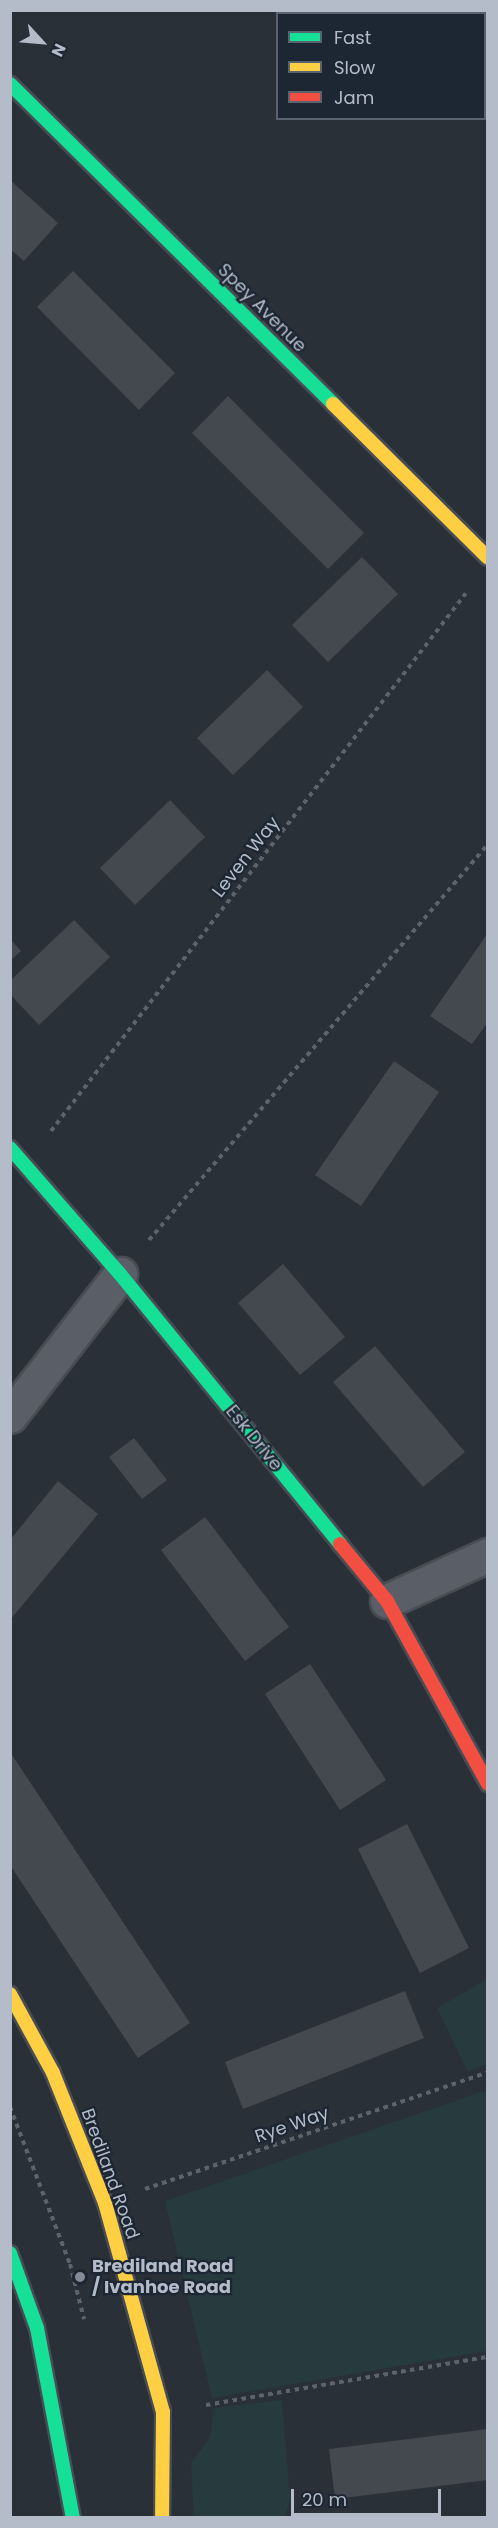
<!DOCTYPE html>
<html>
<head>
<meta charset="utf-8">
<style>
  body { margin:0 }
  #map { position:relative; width:498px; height:2528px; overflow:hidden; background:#2a3038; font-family:Poppins,sans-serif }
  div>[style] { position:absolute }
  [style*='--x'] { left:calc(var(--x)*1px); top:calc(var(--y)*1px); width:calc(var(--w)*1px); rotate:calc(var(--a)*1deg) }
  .green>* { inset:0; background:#273a3e }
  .building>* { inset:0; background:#444950 }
  .path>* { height:4px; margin-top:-2px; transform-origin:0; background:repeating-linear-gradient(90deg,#5d636a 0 4.5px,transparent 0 9px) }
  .roads { filter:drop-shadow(2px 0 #484c53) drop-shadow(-2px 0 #484c53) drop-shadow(0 2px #484c53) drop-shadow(0 -2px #484c53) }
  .street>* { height:33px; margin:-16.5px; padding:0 16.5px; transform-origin:16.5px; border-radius:16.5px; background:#5a5e66 }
  .fast>* { height:14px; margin:-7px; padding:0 7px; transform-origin:7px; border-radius:7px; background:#16e098 }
  .slow>* { height:14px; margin:-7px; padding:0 7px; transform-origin:7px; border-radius:7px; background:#ffcf43 }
  .jam>* { height:14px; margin:-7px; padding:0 7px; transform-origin:7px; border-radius:7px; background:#f24e42 }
  .dots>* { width:16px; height:16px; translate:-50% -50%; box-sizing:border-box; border:3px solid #1d2633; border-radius:50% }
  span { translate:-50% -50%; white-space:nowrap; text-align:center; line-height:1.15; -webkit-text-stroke:4.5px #1d2633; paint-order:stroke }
  .street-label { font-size:18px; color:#b4bcc9 }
  .poi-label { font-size:18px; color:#b4bcc9; font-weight:700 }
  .left { translate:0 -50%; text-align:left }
  .frame { position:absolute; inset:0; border:12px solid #b4bcc9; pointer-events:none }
  .legend { position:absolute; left:276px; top:12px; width:210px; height:108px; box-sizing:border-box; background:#1d2633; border:2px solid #59626f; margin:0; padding:8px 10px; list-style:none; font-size:18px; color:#b4bcc9 }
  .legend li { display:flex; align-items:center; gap:12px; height:30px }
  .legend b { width:30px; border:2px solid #59626f }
  .north { position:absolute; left:12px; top:12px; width:60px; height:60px; -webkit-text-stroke:4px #1d2633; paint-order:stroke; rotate:116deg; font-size:16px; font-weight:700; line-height:24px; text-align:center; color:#b4bcc9 }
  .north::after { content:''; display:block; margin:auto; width:21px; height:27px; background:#b4bcc9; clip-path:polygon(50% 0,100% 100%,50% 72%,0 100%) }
  .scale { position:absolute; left:291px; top:2489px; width:150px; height:27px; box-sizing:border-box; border:3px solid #b4bcc9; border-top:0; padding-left:8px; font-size:18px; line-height:21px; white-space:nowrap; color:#b4bcc9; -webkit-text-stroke:4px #1d2633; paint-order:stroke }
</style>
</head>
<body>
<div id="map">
  <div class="green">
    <div style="clip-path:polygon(487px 1979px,487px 2064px,468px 2072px,437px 2008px)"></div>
    <div style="clip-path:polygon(487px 2090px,487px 2351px,212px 2398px,165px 2201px)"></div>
    <div style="clip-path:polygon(282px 2400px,290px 2499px,285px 2517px,194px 2517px,191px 2463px,210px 2437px,214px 2408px)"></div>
  </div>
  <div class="building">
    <div style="clip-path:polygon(10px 180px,58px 223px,24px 261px,10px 249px)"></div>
    <div style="clip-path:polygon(73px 271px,175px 373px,139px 410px,37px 307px)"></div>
    <div style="clip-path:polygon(228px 396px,364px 533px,328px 569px,192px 433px)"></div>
    <div style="clip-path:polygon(362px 557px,398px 594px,328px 662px,292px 625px)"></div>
    <div style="clip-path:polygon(267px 670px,303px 707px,233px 775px,197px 738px)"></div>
    <div style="clip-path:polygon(170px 800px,205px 837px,135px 905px,100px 868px)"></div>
    <div style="clip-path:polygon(74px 920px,110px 957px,39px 1025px,10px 994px,10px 981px)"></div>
    <div style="clip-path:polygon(488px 933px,488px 1022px,472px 1044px,430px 1016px)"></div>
    <div style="clip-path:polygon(10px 939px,21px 951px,10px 961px)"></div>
    <div style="clip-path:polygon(394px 1061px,439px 1092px,361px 1206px,315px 1175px)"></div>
    <div style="clip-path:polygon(283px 1264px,345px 1337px,300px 1375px,238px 1303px)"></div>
    <div style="clip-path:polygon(375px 1346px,465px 1452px,423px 1487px,333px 1382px)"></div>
    <div style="clip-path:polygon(134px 1438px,167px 1480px,142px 1499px,109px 1457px)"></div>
    <div style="clip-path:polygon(58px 1481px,98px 1514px,10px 1620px,10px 1540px)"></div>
    <div style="clip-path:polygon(205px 1517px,289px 1627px,245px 1661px,161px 1550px)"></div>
    <div style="clip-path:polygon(310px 1664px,386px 1780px,340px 1810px,265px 1694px)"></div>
    <div style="clip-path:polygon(10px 1752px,190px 2023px,138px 2058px,10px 1865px)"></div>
    <div style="clip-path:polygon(407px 1824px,469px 1948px,420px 1973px,358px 1849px)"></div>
    <div style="clip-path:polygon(405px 1991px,424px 2038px,243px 2109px,225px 2062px)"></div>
    <div style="clip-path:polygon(488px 2429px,488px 2480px,335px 2499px,329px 2449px)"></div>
  </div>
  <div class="path">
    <div style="--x:51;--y:1131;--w:679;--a:-52.35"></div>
    <div style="--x:149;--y:1240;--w:521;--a:-49.43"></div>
    <div style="--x:10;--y:2107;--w:168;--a:69.1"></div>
    <div style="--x:70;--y:2264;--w:57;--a:75.7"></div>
    <div style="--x:145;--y:2189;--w:362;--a:-18.8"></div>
    <div style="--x:206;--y:2405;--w:286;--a:-9.7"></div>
  </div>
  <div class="roads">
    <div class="street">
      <div style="--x:10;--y:1416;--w:180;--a:-52.2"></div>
      <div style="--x:387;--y:1601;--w:111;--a:-24.5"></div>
    </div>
    <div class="fast">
      <div style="--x:10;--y:84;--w:455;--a:44.7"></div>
      <div style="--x:10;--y:1148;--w:167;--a:48.9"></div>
      <div style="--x:120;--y:1274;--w:348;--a:50.8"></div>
      <div style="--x:10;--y:2253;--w:80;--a:70.2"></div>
      <div style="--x:37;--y:2328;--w:193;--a:79.3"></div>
    </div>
    <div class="slow">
      <div style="--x:333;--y:404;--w:218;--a:44.8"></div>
      <div style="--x:10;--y:1994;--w:90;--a:61.4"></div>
      <div style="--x:53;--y:2073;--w:140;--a:68.2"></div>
      <div style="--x:105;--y:2203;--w:217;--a:74.5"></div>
      <div style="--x:163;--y:2412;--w:106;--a:90.5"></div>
    </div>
    <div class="jam">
      <div style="--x:340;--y:1544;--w:74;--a:50.5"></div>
      <div style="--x:387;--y:1601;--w:209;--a:61.1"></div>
    </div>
  </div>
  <div class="dots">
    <div style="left:80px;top:2277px;background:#848b96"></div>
  </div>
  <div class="street-label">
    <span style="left:262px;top:308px;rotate:45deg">Spey Avenue</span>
    <span style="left:246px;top:857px;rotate:-52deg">Leven Way</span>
    <span style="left:254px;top:1438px;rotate:51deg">Esk Drive</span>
    <span style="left:292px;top:2125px;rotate:-19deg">Rye Way</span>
    <span style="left:110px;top:2174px;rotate:70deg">Brediland Road</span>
  </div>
  <div class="poi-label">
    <span class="left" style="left:92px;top:2277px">Brediland Road<br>/ Ivanhoe Road</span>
  </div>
  <div class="frame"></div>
  <ul class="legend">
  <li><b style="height:8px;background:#16e098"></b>Fast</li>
  <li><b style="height:8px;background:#ffcf43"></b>Slow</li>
  <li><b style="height:8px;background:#f24e42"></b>Jam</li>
  </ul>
  <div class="north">N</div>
  <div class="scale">20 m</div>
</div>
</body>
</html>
